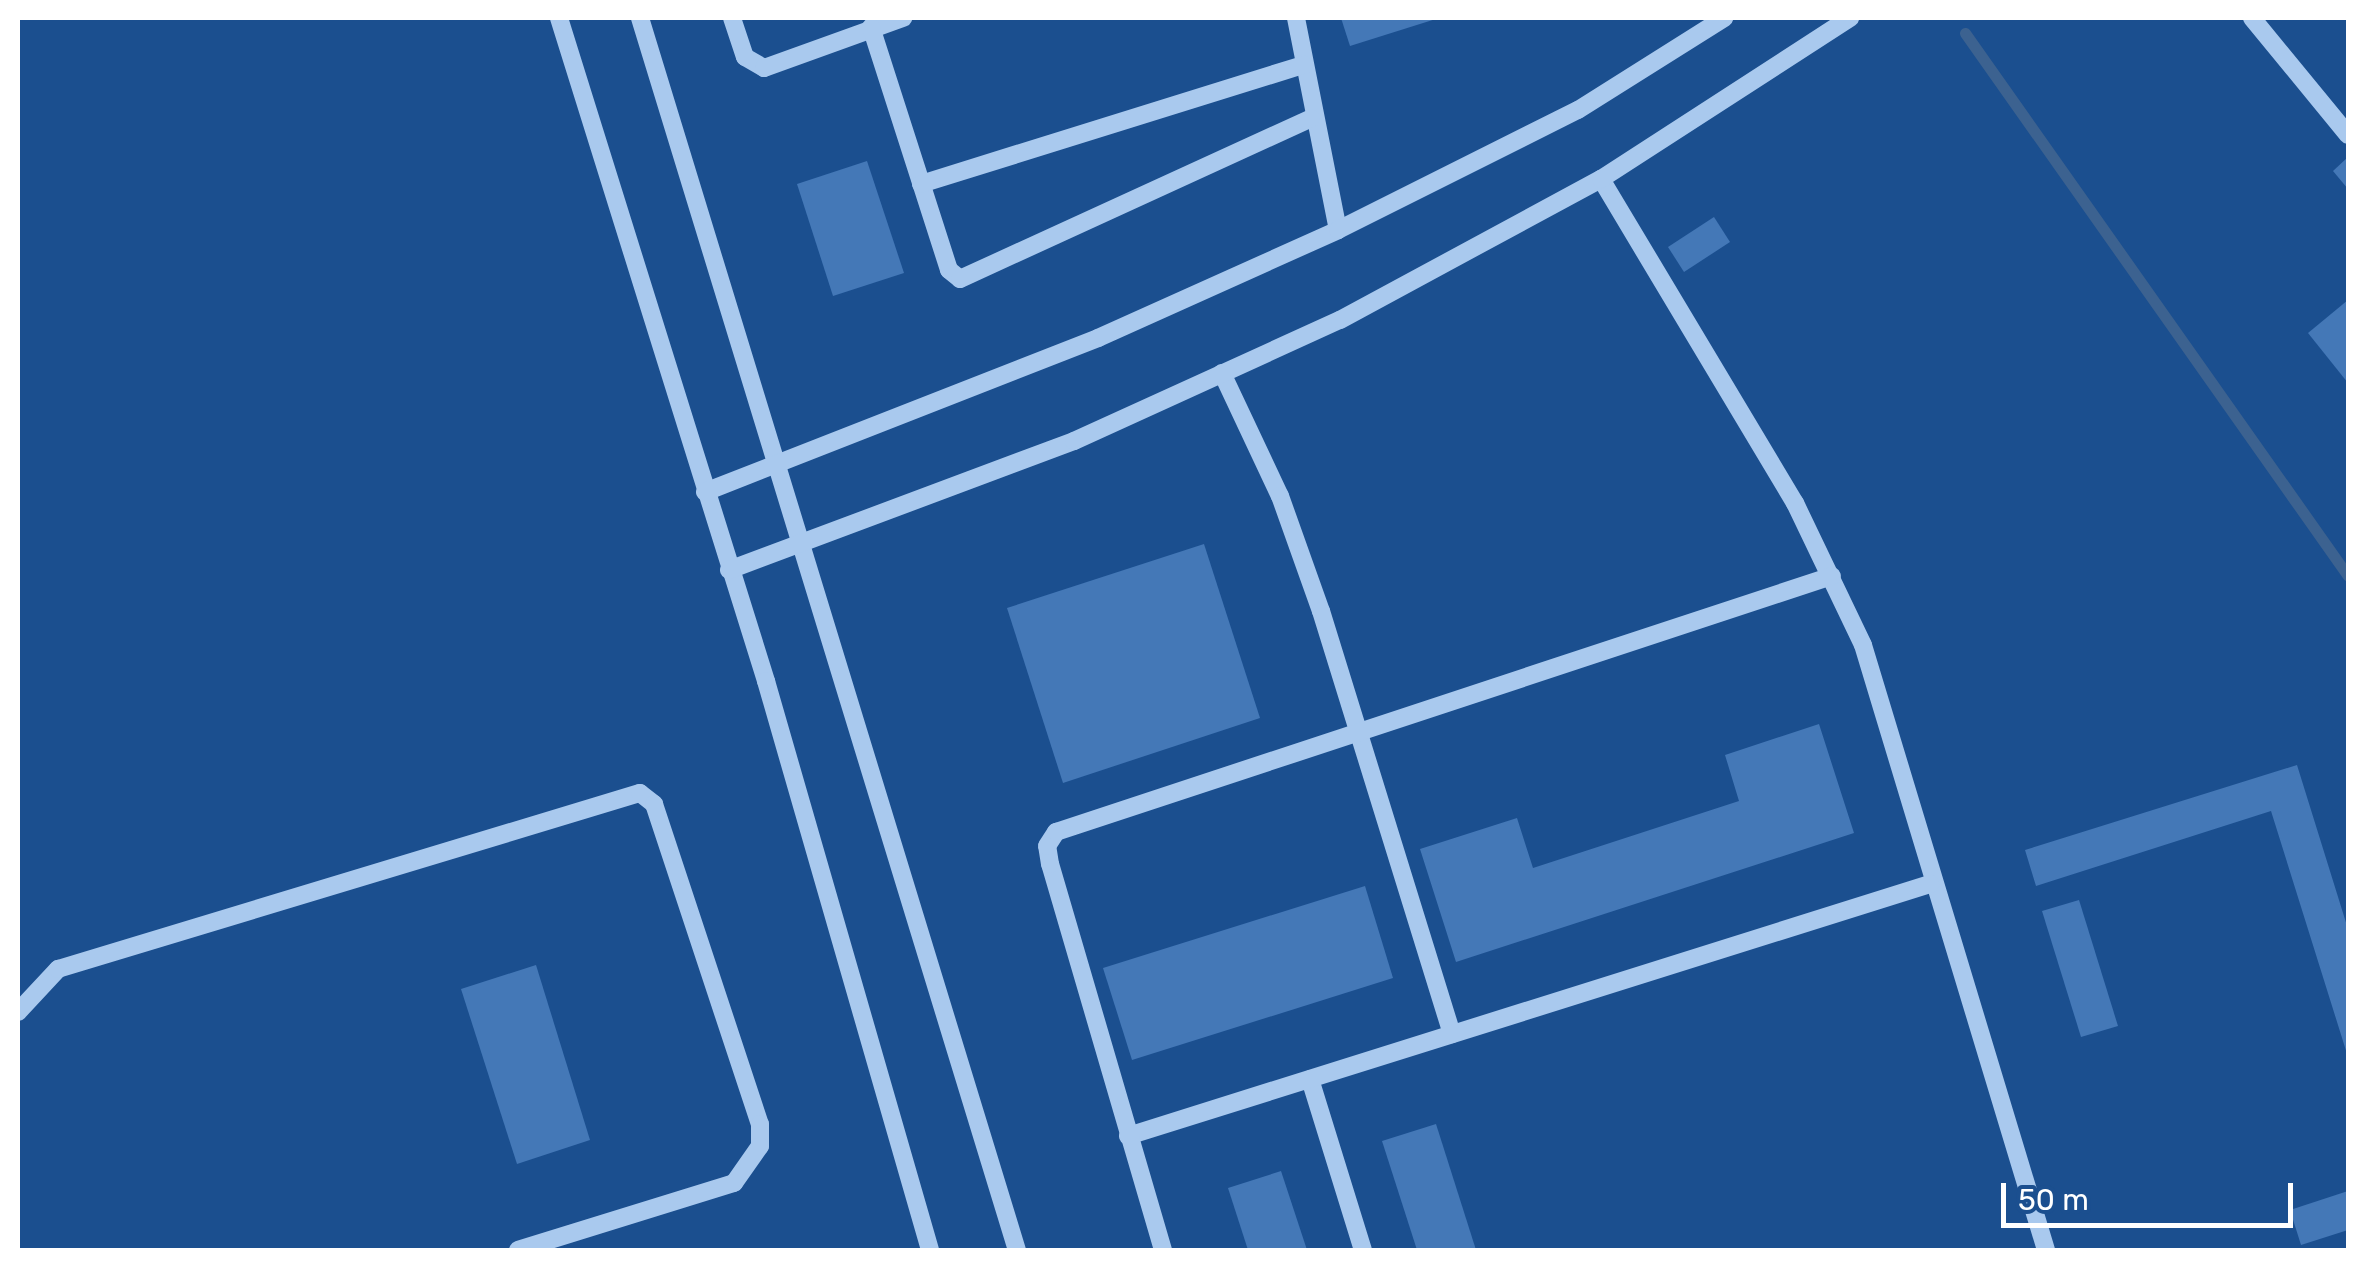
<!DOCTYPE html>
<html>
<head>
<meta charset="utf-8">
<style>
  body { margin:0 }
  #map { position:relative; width:2366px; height:1268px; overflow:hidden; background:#1b4f8f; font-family:Rubik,sans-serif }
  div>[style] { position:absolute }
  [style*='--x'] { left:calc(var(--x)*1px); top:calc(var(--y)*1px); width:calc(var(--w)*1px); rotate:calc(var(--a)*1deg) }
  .stream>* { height:11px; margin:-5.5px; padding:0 5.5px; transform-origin:5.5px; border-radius:5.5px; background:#3c6290 }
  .building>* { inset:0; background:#4478b7 }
  .minor>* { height:18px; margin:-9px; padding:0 9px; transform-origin:9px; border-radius:9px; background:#a9c9ee }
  span { translate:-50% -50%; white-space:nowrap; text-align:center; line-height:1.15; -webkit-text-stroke:8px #1b4f8f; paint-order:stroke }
  .frame { position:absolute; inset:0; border:20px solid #fff; pointer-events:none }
  .scale { position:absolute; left:2001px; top:1183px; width:292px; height:45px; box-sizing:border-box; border:5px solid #fff; border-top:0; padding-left:12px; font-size:30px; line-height:35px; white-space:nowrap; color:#fff; -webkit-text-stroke:8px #1b4f8f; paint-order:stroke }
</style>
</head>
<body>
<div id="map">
  <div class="stream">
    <div style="--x:1965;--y:33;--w:664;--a:54.8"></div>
  </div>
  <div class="building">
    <div style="clip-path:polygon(1341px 18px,1439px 18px,1350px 46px)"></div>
    <div style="clip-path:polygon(2348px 157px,2348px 189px,2333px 171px)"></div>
    <div style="clip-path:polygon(867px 161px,904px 273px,833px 296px,797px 184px)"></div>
    <div style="clip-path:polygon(1714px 217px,1730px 242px,1684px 272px,1668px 247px)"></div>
    <div style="clip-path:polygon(2348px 300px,2348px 383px,2308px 333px)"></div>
    <div style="clip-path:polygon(1204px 544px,1260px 718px,1063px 783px,1007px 608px)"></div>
    <div style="clip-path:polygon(1819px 724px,1854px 833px,1456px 962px,1420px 849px,1517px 818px,1533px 868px,1739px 801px,1725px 755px)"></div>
    <div style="clip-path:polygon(2297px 765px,2348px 929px,2348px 1057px,2271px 811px,2036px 886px,2025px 850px)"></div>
    <div style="clip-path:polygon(1365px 886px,1393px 978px,1132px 1060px,1103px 968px)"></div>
    <div style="clip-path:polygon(2079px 900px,2118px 1026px,2081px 1037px,2042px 911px)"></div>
    <div style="clip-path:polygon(536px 965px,590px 1140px,517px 1164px,461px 989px)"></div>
    <div style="clip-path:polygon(1436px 1124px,1476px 1250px,1417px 1250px,1382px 1141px)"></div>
    <div style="clip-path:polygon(1281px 1171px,1307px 1250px,1248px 1250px,1228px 1188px)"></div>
    <div style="clip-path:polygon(2348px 1191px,2348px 1230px,2301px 1245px,2290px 1210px)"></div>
  </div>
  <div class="minor">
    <div style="--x:559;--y:18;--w:695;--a:72.66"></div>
    <div style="--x:766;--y:681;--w:592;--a:73.92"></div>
    <div style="--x:640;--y:18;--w:1288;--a:72.99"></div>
    <div style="--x:732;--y:18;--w:41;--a:71.6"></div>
    <div style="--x:745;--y:57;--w:22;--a:30"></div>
    <div style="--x:764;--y:68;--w:148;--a:-19.8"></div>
    <div style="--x:1296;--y:18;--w:216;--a:78.8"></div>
    <div style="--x:2252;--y:18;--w:151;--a:50.6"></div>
    <div style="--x:871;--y:27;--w:255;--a:72.2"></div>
    <div style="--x:949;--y:270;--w:14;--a:39"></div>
    <div style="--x:960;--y:279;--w:386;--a:-24.6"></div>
    <div style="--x:1601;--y:179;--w:378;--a:59.1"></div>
    <div style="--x:1795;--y:503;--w:157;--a:64.4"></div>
    <div style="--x:1863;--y:645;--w:632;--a:73.17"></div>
    <div style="--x:921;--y:184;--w:401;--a:-17.3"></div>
    <div style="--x:1222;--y:373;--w:136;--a:64.8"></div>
    <div style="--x:1280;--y:496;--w:122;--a:70.4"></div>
    <div style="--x:1321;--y:611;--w:443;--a:72.8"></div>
    <div style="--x:705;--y:492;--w:422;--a:-21.4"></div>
    <div style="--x:1098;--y:338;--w:263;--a:-24.2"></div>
    <div style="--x:1338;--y:230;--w:268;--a:-26.6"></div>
    <div style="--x:1578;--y:110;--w:173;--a:-32.2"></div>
    <div style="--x:729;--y:570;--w:368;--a:-20.5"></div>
    <div style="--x:1074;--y:441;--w:292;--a:-24.5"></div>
    <div style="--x:1340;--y:320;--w:297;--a:-28.4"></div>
    <div style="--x:1601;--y:179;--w:297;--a:-32.9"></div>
    <div style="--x:18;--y:1012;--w:59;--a:-47.1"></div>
    <div style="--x:58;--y:969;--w:608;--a:-16.83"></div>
    <div style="--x:640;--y:793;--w:18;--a:38"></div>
    <div style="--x:654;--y:804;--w:337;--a:71.7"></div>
    <div style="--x:760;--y:1124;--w:22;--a:90"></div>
    <div style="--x:760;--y:1146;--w:45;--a:125.1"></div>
    <div style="--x:734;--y:1183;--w:226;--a:162.8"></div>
    <div style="--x:1310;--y:1079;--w:179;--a:72.8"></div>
    <div style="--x:1128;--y:1136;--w:841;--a:-17.44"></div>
    <div style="--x:1163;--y:1250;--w:402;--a:-106.3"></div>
    <div style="--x:1050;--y:864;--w:18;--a:-99"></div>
    <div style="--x:1047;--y:846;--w:17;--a:-57"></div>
    <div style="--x:1056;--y:832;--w:817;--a:-18.26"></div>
  </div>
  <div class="frame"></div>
  <div class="scale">50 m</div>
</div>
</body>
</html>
